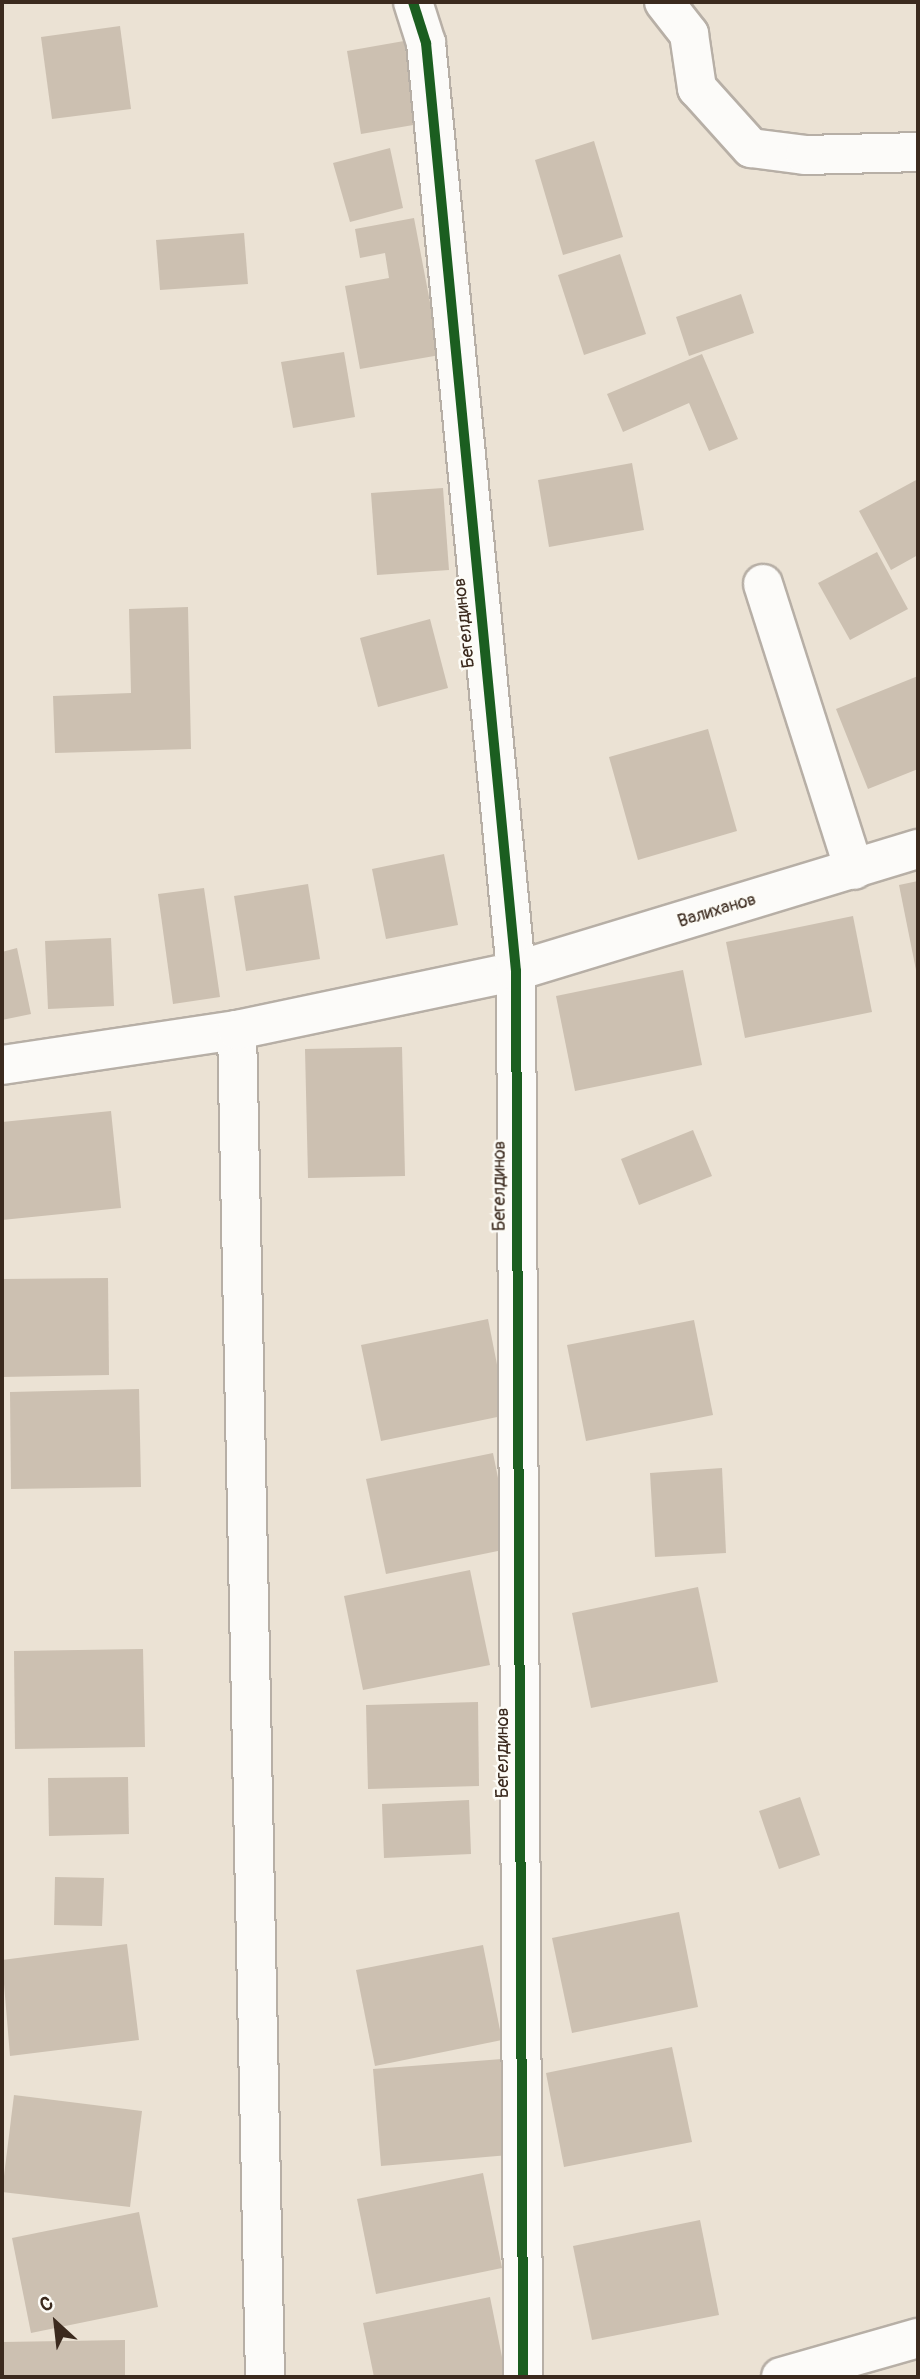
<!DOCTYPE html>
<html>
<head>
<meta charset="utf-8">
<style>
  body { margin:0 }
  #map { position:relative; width:920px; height:2379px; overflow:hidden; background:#ebe2d4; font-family:Pangolin,sans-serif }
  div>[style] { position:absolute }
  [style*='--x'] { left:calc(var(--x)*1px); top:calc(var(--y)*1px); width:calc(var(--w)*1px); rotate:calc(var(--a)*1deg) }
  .building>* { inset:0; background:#ccc0b1 }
  .roads { filter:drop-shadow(2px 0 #b7afa6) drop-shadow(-2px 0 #b7afa6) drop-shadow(0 2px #b7afa6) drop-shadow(0 -2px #b7afa6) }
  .minor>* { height:38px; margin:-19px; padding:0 19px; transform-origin:19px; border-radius:19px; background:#fcfbf9 }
  .cycleway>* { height:10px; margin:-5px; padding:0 5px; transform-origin:5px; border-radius:5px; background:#1b5e20 }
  span { translate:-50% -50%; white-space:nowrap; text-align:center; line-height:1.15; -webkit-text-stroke:5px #fdfcf7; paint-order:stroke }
  .street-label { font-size:18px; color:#3b2a1e }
  .frame { position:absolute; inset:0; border:4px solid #3b2a1e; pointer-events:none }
  .north { position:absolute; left:21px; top:2288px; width:70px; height:70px; -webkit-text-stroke:5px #fdfcf7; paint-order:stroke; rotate:333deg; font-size:19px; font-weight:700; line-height:28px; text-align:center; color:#3b2a1e }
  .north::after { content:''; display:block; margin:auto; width:24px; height:32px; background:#3b2a1e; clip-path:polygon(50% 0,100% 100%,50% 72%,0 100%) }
</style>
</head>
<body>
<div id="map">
  <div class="building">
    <div style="clip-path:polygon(120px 26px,131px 109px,52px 119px,41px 37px)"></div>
    <div style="clip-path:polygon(404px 41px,419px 124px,361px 134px,347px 51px)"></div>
    <div style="clip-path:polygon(594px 141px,623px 237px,563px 255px,535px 160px)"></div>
    <div style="clip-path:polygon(390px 148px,403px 208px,350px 222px,333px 163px)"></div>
    <div style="clip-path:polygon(414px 218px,440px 355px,360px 369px,345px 286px,389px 278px,385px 253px,360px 258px,355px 229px)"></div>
    <div style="clip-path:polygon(244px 233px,248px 284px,160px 290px,156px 240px)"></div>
    <div style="clip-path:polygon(620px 254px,646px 334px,584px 355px,558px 275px)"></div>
    <div style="clip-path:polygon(741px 294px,754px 333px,689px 356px,676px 317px)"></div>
    <div style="clip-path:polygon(344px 352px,355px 417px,293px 428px,281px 362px)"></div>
    <div style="clip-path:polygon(702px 354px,738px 439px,709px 451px,689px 403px,623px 432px,607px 394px)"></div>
    <div style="clip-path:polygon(632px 463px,644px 530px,549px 547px,538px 480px)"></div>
    <div style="clip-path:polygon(918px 479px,918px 555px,891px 570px,859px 511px)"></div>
    <div style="clip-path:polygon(443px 488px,449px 570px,377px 575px,371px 493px)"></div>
    <div style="clip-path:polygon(877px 552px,908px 609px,850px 640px,818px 583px)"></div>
    <div style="clip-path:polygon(188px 607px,191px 749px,55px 753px,53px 696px,131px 693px,129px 609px)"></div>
    <div style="clip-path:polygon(430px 619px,448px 688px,378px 707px,360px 638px)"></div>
    <div style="clip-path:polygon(918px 676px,918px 769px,868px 789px,836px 709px)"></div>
    <div style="clip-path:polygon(708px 729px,737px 831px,638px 860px,609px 757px)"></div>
    <div style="clip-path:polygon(444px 854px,458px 925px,386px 939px,372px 869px)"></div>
    <div style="clip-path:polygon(918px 881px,918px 975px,917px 975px,899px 885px)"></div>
    <div style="clip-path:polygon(308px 884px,320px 959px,246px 971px,234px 896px)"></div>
    <div style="clip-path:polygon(204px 888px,220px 997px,173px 1004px,158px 894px)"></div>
    <div style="clip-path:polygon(853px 916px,872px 1012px,745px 1038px,726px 942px)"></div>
    <div style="clip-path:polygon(111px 938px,114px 1006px,48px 1009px,45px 941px)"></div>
    <div style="clip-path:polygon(17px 948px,31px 1014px,2px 1020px,2px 952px)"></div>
    <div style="clip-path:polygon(683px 970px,702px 1065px,575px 1091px,556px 996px)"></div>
    <div style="clip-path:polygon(402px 1047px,405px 1176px,308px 1178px,305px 1049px)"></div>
    <div style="clip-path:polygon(111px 1111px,121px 1208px,2px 1220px,2px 1122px)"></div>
    <div style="clip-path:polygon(693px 1130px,712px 1176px,639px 1205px,621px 1159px)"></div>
    <div style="clip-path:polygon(108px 1278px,109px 1375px,2px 1377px,2px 1279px)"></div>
    <div style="clip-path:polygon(488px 1319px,507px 1415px,381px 1441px,361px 1345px)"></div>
    <div style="clip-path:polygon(694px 1320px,713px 1415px,586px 1441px,567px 1345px)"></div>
    <div style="clip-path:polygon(139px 1389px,141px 1487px,11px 1489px,10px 1392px)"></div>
    <div style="clip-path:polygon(493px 1453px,512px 1548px,386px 1574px,366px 1479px)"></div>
    <div style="clip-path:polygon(722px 1468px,726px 1553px,655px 1557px,650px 1473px)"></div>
    <div style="clip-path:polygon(470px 1570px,490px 1665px,363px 1690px,344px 1596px)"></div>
    <div style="clip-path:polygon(698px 1587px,718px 1682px,591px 1708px,572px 1613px)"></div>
    <div style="clip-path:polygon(143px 1649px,145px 1747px,15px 1749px,14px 1651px)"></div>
    <div style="clip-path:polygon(478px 1702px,479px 1786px,368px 1789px,366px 1705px)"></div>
    <div style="clip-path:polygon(128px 1777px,129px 1834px,49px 1836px,48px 1778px)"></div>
    <div style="clip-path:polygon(800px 1797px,820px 1855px,779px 1869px,759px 1811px)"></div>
    <div style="clip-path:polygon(469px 1800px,471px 1854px,384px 1858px,382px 1804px)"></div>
    <div style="clip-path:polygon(55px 1877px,104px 1878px,102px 1926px,54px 1925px)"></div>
    <div style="clip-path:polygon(679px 1912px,698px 2007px,572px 2033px,552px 1938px)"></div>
    <div style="clip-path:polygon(127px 1944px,139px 2040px,10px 2056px,2px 1960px)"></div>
    <div style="clip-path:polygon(483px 1945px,502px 2040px,375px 2066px,356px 1970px)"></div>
    <div style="clip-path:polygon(672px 2047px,692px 2142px,564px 2167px,546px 2073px)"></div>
    <div style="clip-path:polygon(502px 2059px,509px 2155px,381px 2166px,373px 2069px)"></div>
    <div style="clip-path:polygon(14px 2095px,142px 2111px,130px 2207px,2px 2192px)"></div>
    <div style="clip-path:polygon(483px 2173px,502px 2268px,376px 2294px,357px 2199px)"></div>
    <div style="clip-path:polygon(139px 2212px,158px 2307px,31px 2333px,12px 2238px)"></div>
    <div style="clip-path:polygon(700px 2220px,719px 2315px,592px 2340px,573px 2246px)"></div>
    <div style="clip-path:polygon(490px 2297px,506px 2377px,374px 2377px,363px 2323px)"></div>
    <div style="clip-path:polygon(125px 2340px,125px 2377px,2px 2377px,2px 2342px)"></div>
  </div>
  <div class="roads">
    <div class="minor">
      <div style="--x:413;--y:2;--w:43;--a:72.4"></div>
      <div style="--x:426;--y:43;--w:932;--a:84.46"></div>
      <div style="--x:516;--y:971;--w:1406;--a:89.71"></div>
      <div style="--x:664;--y:2;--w:41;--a:52"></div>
      <div style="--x:689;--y:34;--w:55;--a:81.6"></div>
      <div style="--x:697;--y:88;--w:81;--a:48"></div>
      <div style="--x:751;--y:148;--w:54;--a:7.4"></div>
      <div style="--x:805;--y:155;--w:113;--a:-1.5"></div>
      <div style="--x:763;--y:584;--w:300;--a:72.3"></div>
      <div style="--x:237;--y:1030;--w:1347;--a:88.81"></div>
      <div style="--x:2;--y:1065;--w:238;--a:-8.5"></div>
      <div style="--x:237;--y:1030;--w:285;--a:-11.9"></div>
      <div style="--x:516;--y:971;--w:420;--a:-16.9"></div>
      <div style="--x:781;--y:2377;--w:142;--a:-15.9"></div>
    </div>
  </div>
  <div class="cycleway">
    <div style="--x:413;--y:2;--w:43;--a:72.4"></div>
    <div style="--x:426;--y:43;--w:932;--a:84.46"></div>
    <div style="--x:516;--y:971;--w:1406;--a:89.71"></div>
  </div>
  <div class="street-label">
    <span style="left:465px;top:623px;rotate:-96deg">Бегелдинов</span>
    <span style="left:717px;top:911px;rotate:-17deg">Валиханов</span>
    <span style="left:500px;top:1186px;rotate:-90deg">Бегелдинов</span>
    <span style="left:503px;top:1753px;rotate:-90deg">Бегелдинов</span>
  </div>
  <div class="frame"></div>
  <div class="north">С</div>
</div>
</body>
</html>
